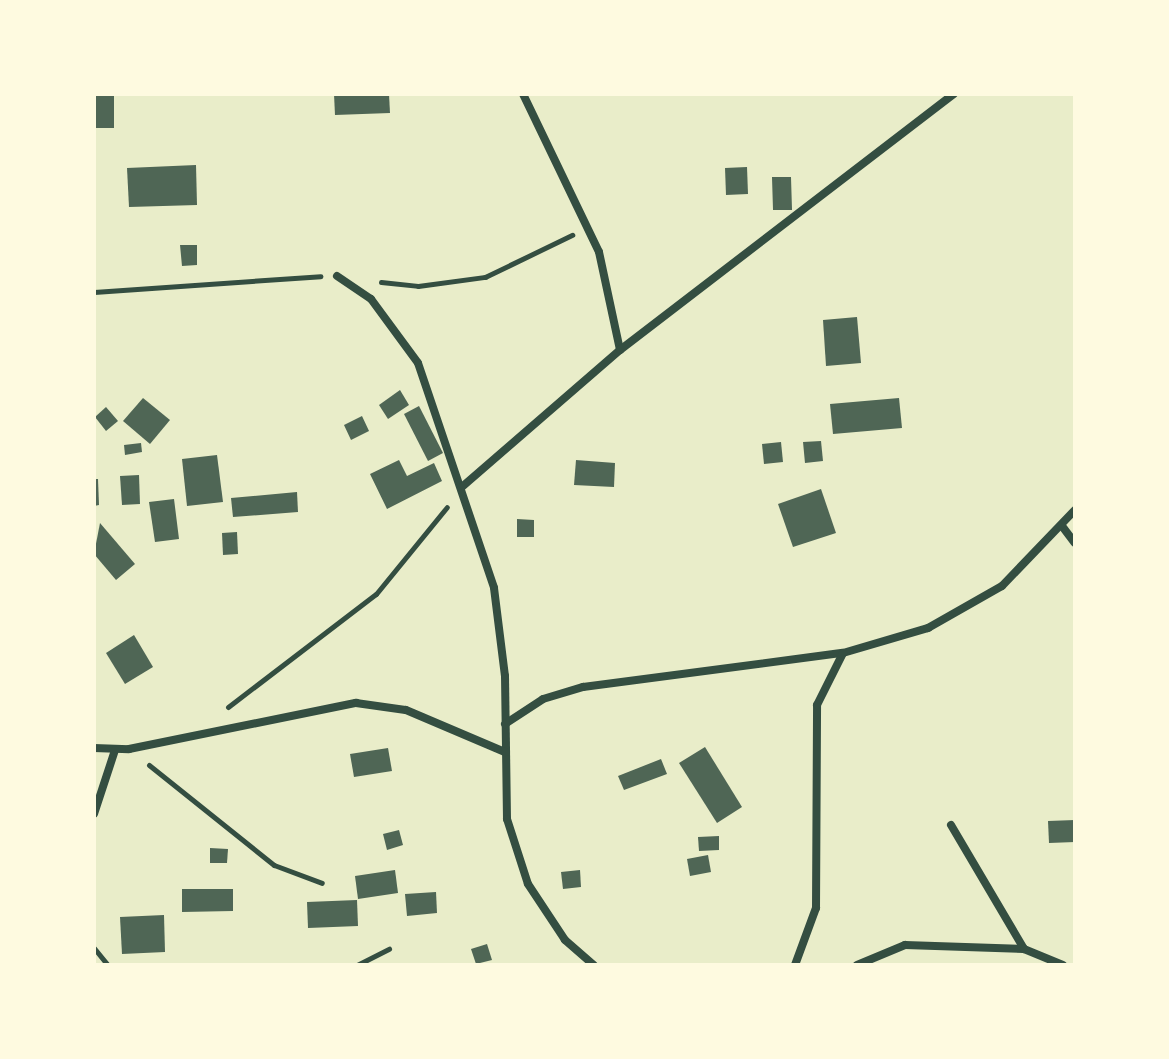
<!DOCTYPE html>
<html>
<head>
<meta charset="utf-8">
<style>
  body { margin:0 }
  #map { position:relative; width:1169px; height:1059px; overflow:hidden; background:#e9edc9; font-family:Cabin,sans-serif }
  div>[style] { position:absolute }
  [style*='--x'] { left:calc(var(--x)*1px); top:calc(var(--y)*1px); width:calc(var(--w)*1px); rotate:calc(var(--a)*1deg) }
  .building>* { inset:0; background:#4f6655 }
  .path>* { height:5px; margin:-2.5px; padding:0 2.5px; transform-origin:2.5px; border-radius:2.5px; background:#344e41 }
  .minor>* { height:8px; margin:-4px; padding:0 4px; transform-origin:4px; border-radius:4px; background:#344e41 }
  span { translate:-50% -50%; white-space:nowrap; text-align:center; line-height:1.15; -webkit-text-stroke:6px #fefae0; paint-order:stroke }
  .frame { position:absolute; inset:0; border:96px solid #fefae0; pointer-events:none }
</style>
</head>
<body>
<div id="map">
  <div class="building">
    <div style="clip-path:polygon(94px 94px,114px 94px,114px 128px,94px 128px)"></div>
    <div style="clip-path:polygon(334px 94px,389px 94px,390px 113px,335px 115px)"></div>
    <div style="clip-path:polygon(196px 165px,197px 205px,129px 207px,127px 168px)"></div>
    <div style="clip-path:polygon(747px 167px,748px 194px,726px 195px,725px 168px)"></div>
    <div style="clip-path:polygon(772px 177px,791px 177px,792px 210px,773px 210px)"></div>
    <div style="clip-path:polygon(180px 245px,197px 245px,197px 265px,182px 266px)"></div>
    <div style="clip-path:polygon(857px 317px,861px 363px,826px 366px,823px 320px)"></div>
    <div style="clip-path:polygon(400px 390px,409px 405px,388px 419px,379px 405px)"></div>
    <div style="clip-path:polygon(143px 398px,170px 420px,150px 444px,123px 421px)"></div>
    <div style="clip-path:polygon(899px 398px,902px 428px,833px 434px,830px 404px)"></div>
    <div style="clip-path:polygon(419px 406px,443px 453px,428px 461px,404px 414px)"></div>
    <div style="clip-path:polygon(106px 407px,118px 421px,106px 431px,95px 417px)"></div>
    <div style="clip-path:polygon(362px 416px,369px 431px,351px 440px,344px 425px)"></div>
    <div style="clip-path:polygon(821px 441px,823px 461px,805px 463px,803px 442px)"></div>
    <div style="clip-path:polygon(781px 442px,783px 462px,764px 464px,762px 444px)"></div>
    <div style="clip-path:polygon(141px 443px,142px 452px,125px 455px,124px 445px)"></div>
    <div style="clip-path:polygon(217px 455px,223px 502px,187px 506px,182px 459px)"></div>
    <div style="clip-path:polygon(399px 460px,407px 476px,434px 463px,442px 481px,387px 509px,370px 474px)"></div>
    <div style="clip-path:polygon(576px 460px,615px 463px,614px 487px,574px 485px)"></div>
    <div style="clip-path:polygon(139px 475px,140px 504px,122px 505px,120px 476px)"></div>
    <div style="clip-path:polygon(94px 479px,98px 479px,99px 505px,94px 506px)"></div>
    <div style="clip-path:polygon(821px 489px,836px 533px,793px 547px,778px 504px)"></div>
    <div style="clip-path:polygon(297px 492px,298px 512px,233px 517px,231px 498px)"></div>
    <div style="clip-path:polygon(174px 499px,179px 539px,155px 542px,149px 502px)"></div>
    <div style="clip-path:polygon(517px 519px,534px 520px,534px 537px,517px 537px)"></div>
    <div style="clip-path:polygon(100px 523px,135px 564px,116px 580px,94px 554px)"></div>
    <div style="clip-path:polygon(237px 532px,238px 554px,223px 555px,222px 533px)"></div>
    <div style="clip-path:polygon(134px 635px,153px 667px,125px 684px,106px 653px)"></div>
    <div style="clip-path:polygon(705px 747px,742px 807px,717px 823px,679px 763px)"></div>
    <div style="clip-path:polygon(388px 748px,392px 771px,354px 777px,350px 754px)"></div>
    <div style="clip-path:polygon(661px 759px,667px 774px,624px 790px,618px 776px)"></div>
    <div style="clip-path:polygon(1075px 820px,1075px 842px,1049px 843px,1048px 821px)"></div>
    <div style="clip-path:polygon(399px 830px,403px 845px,387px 850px,383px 834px)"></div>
    <div style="clip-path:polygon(719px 836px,719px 850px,699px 851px,698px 837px)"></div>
    <div style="clip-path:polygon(210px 848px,228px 849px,227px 863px,210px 863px)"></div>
    <div style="clip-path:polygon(708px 855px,711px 872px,690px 876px,687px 859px)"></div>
    <div style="clip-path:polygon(395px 870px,398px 893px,358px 899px,355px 876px)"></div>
    <div style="clip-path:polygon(580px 870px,581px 887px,563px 889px,561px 872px)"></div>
    <div style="clip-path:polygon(182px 889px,233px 889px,233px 911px,182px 912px)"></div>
    <div style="clip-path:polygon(436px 892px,437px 913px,407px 916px,405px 894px)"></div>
    <div style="clip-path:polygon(357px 900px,358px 926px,308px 928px,307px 902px)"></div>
    <div style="clip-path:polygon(164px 915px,165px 952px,122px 954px,120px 917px)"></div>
    <div style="clip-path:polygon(487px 944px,492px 960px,476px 964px,471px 949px)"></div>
  </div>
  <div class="path">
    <div style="--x:381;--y:282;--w:37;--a:6"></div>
    <div style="--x:418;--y:286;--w:68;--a:-7.7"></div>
    <div style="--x:485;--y:277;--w:97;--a:-25.8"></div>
    <div style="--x:94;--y:292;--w:227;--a:-4"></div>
    <div style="--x:228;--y:707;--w:186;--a:-37.4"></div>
    <div style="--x:376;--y:594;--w:112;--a:-50.8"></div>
    <div style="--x:149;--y:765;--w:160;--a:38.7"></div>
    <div style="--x:274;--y:865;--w:51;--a:20.6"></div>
    <div style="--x:94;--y:948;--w:22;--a:51"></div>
    <div style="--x:357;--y:965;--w:36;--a:-27"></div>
  </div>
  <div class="minor">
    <div style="--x:523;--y:94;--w:175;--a:64.3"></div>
    <div style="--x:599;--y:252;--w:100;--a:77.9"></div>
    <div style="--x:337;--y:276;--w:41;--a:34.1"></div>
    <div style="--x:371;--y:299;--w:79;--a:53.7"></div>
    <div style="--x:418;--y:363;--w:237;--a:71.3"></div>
    <div style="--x:494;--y:588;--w:89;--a:82.9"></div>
    <div style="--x:505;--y:676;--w:143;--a:89.2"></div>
    <div style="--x:507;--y:819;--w:68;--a:72.1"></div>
    <div style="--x:528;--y:884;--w:67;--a:56.5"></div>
    <div style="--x:565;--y:940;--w:38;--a:41"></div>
    <div style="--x:463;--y:486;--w:208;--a:-40.9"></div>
    <div style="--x:620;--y:350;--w:421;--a:-37.5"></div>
    <div style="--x:1062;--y:526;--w:21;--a:53"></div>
    <div style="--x:505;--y:724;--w:45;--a:-33.3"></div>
    <div style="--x:543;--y:699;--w:42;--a:-16.7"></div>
    <div style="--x:583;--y:687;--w:262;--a:-7.5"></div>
    <div style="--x:843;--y:653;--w:89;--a:-16.4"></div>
    <div style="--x:928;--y:628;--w:85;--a:-29.6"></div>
    <div style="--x:1002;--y:586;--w:105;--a:-46.2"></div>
    <div style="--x:94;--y:748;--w:35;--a:2"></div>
    <div style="--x:129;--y:749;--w:232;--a:-11.5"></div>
    <div style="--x:356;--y:703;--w:50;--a:8"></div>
    <div style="--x:406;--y:710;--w:108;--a:23"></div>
    <div style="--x:94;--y:814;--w:67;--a:-71.8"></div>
    <div style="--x:951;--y:825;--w:144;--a:59.5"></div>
    <div style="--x:795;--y:965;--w:61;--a:-69.8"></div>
    <div style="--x:816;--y:908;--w:203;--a:-89.7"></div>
    <div style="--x:817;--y:705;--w:58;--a:-63.4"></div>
    <div style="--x:857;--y:965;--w:52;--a:-22.6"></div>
    <div style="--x:905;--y:945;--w:119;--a:1.9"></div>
    <div style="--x:1024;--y:949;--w:42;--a:22.3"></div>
  </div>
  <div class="frame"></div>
</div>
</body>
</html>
